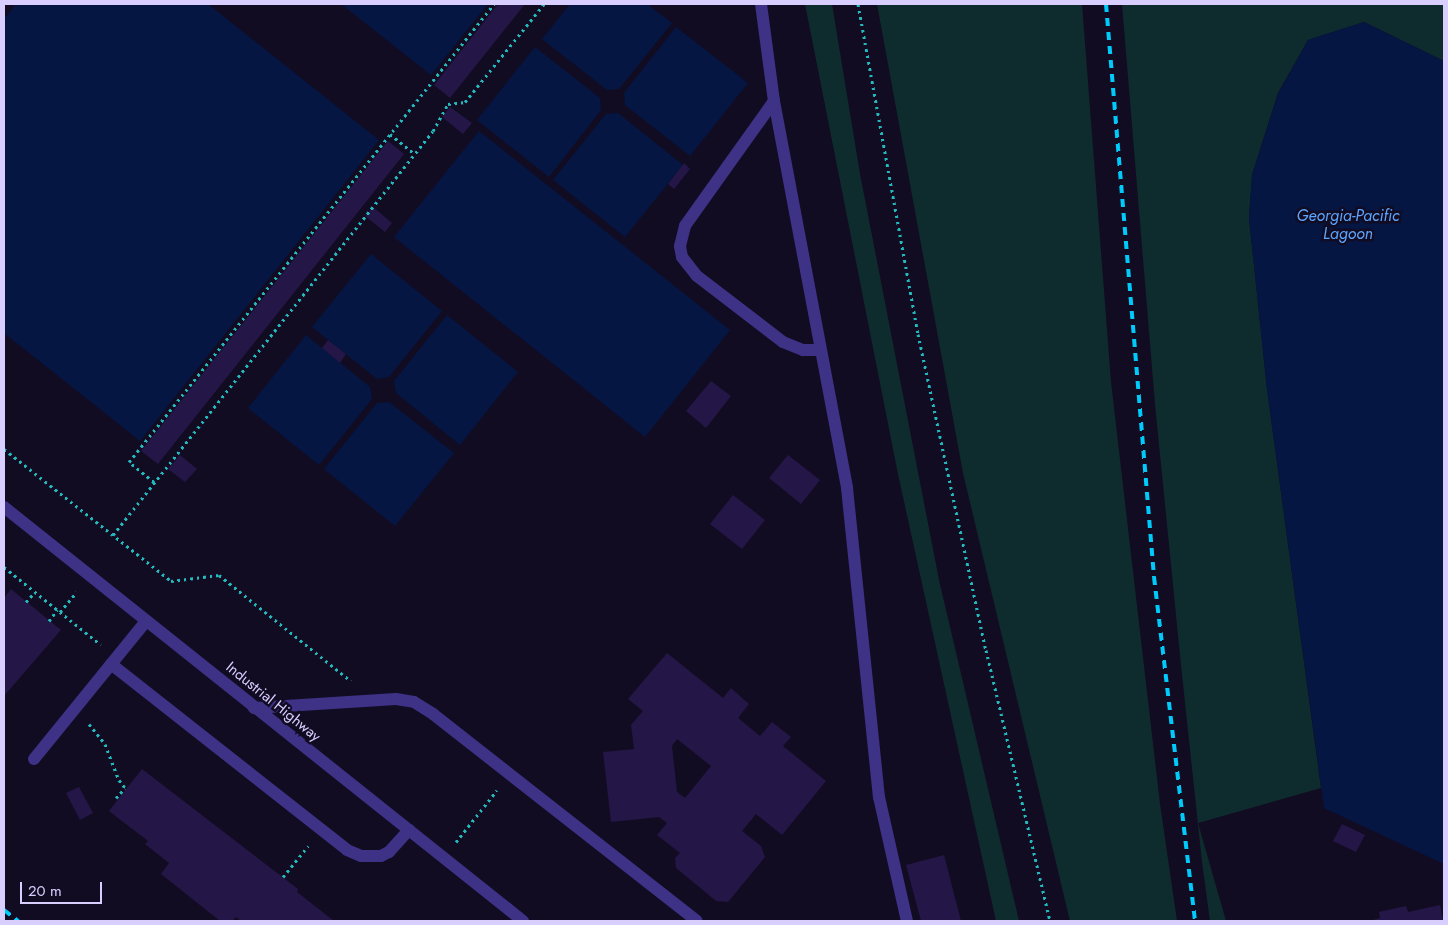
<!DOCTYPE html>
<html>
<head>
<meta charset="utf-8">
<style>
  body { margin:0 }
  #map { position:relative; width:1448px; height:925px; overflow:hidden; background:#120c23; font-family:Jost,sans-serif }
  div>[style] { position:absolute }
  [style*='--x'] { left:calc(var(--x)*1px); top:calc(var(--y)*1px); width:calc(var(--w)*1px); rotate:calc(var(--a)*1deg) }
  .green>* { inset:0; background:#0e2c2e }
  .water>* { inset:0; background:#051643 }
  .building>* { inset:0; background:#241646 }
  .path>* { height:3px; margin-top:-1.5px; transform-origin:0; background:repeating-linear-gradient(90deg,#23b9bd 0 2.5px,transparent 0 6.5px) }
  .minor>* { height:12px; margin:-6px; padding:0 6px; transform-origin:6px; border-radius:6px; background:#3d3286 }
  .rail>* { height:4px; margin-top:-2px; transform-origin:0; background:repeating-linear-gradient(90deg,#00caf9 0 8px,transparent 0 14px) }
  span { translate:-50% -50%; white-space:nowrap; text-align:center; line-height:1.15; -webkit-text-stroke:5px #120c23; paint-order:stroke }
  .street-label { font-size:15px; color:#d8ceff }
  .water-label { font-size:16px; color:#5ca5ff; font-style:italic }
  .frame { position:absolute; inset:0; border:5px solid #d8ceff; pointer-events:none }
  .scale { position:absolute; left:20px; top:882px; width:82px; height:22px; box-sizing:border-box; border:2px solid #d8ceff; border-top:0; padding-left:6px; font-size:15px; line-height:18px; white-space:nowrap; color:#d8ceff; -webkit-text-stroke:4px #120c23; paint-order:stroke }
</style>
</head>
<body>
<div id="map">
  <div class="green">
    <div style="clip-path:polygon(805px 4px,832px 4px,860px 174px,939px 580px,1019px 921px,996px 921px,898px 474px)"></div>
    <div style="clip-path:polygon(877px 4px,1082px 4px,1111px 382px,1160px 804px,1177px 921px,1070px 921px,963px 473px)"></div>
    <div style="clip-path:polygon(1122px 4px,1444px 4px,1444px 61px,1364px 22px,1308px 40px,1278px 93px,1252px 175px,1249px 218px,1267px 389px,1321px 788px,1198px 823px,1226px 921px,1210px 921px,1202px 862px,1181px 665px,1155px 404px)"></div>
  </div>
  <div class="water">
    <div style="clip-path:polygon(16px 4px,208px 4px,379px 140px,140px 441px,4px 333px,4px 19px)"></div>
    <div style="clip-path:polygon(341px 4px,488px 4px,431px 75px)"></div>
    <div style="clip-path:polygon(570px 4px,647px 4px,672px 23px,619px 89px,607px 90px,542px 39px)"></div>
    <div style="clip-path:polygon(1364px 22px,1444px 61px,1444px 864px,1324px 808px,1267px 389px,1249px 218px,1252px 175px,1278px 94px,1308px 40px)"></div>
    <div style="clip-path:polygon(676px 27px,748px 83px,690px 156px,625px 105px,624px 93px)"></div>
    <div style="clip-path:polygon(535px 47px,600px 98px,601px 110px,549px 177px,477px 120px)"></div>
    <div style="clip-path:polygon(618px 113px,683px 165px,625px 237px,553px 180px,606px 114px)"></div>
    <div style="clip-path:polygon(479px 131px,730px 330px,645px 437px,394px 237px)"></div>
    <div style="clip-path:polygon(371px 254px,442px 311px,389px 377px,377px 379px,312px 327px)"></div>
    <div style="clip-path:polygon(447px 315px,518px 372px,460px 445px,396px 393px,394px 381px)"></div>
    <div style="clip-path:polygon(306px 335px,370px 387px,372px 399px,319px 465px,248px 408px)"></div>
    <div style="clip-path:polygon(389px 402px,454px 453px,395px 526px,324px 469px,377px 403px)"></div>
  </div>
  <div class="building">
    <div style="clip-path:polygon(498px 4px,525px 4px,450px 98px,434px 85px)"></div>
    <div style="clip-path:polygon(450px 107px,472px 123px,463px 134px,442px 117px)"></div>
    <div style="clip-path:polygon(388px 141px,404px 154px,158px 464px,141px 451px)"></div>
    <div style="clip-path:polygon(684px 163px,690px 169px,674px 189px,668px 184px)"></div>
    <div style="clip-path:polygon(373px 207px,392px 223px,385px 232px,365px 216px)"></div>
    <div style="clip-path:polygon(328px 340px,346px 354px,340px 363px,322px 348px)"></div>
    <div style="clip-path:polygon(711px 381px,731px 396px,706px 428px,686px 411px)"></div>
    <div style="clip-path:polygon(180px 455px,197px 469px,185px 482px,168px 469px)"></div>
    <div style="clip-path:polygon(788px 455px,820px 480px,801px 504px,769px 478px)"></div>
    <div style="clip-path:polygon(733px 495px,765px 520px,742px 549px,710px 524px)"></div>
    <div style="clip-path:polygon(11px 589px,61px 630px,4px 696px,4px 598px)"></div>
    <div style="clip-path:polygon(evenodd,667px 653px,723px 698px,731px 688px,749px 704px,738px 718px,760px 736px,772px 722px,791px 737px,783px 746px,826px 781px,782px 835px,756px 814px,742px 831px,761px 846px,765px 857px,728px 902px,716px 901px,676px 868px,675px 858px,680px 853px,657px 835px,667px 823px,659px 817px,611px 822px,603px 752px,634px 749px,631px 725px,643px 711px,628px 699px,667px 653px,677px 739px,711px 766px,685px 798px,677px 792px,672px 746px,677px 739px)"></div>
    <div style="clip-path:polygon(142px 769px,298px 889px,297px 892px,334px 921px,241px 921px,236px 917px,232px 921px,220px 921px,161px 874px,169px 863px,145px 844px,148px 841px,109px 811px)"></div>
    <div style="clip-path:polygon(79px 787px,93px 813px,80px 820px,66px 793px)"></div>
    <div style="clip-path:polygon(1342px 824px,1365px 835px,1356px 852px,1333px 841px)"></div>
    <div style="clip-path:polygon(944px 855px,961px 921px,921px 921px,906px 865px)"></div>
    <div style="clip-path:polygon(1440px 905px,1443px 921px,1370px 921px,1380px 918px,1379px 912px,1406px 906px,1408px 912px)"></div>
  </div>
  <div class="path">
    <div style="--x:858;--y:4;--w:335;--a:79.7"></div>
    <div style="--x:918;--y:334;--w:323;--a:77.9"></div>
    <div style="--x:986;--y:650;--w:278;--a:76.7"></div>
    <div style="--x:390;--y:134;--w:32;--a:39"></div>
    <div style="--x:4;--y:449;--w:213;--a:38.3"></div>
    <div style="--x:171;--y:581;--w:48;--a:-7.1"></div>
    <div style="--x:219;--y:575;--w:169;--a:38.8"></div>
    <div style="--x:154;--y:482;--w:32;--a:-141"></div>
    <div style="--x:129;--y:462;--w:586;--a:-51.45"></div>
    <div style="--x:113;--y:535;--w:515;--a:-51.62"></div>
    <div style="--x:433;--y:131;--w:31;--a:-61"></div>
    <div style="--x:448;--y:104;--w:17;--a:-7"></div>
    <div style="--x:465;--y:102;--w:126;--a:-51.1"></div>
    <div style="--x:4;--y:567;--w:124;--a:38.8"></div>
    <div style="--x:26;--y:602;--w:13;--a:-48"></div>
    <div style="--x:60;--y:612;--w:26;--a:-50"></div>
    <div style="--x:49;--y:621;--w:14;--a:-54"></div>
    <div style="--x:89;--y:724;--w:26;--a:51"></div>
    <div style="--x:105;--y:744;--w:39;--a:69"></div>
    <div style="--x:119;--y:780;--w:11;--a:52"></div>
    <div style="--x:116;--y:798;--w:13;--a:-48"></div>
    <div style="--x:456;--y:842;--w:66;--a:-51.7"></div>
    <div style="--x:283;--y:877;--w:40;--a:-51"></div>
  </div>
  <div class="minor">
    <div style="--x:761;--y:4;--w:98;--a:82.4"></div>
    <div style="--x:774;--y:101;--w:394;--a:79.3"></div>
    <div style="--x:847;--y:488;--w:311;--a:84.1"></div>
    <div style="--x:879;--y:797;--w:127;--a:77.3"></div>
    <div style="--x:774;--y:101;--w:153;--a:125.5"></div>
    <div style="--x:685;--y:226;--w:21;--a:104"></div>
    <div style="--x:680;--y:246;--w:11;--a:80"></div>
    <div style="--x:682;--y:257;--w:24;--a:52"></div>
    <div style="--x:697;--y:276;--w:108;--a:37.5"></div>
    <div style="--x:783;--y:342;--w:22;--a:22"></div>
    <div style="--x:803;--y:350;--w:17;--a:0"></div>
    <div style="--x:4;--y:507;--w:664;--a:38.58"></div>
    <div style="--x:111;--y:664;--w:300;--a:38.2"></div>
    <div style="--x:347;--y:850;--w:15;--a:23"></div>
    <div style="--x:361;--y:856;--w:20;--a:0"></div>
    <div style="--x:381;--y:856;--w:9;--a:-27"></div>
    <div style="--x:389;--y:852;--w:30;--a:-48"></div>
    <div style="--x:254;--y:708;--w:142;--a:-3.6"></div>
    <div style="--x:396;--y:699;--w:18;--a:9"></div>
    <div style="--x:414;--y:702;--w:22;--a:32"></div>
    <div style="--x:433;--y:714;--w:335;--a:38.1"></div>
    <div style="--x:34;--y:759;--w:178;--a:-50.9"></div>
  </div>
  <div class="rail">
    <div style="--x:1106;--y:4;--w:575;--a:85.21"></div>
    <div style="--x:1154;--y:577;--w:346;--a:83.2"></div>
    <div style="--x:4;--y:910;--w:18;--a:38"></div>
  </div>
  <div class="street-label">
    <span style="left:273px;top:702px;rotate:39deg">Industrial Highway</span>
  </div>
  <div class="water-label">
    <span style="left:1348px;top:225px">Georgia-Pacific<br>Lagoon</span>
  </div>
  <div class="frame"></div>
  <div class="scale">20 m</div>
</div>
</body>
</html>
